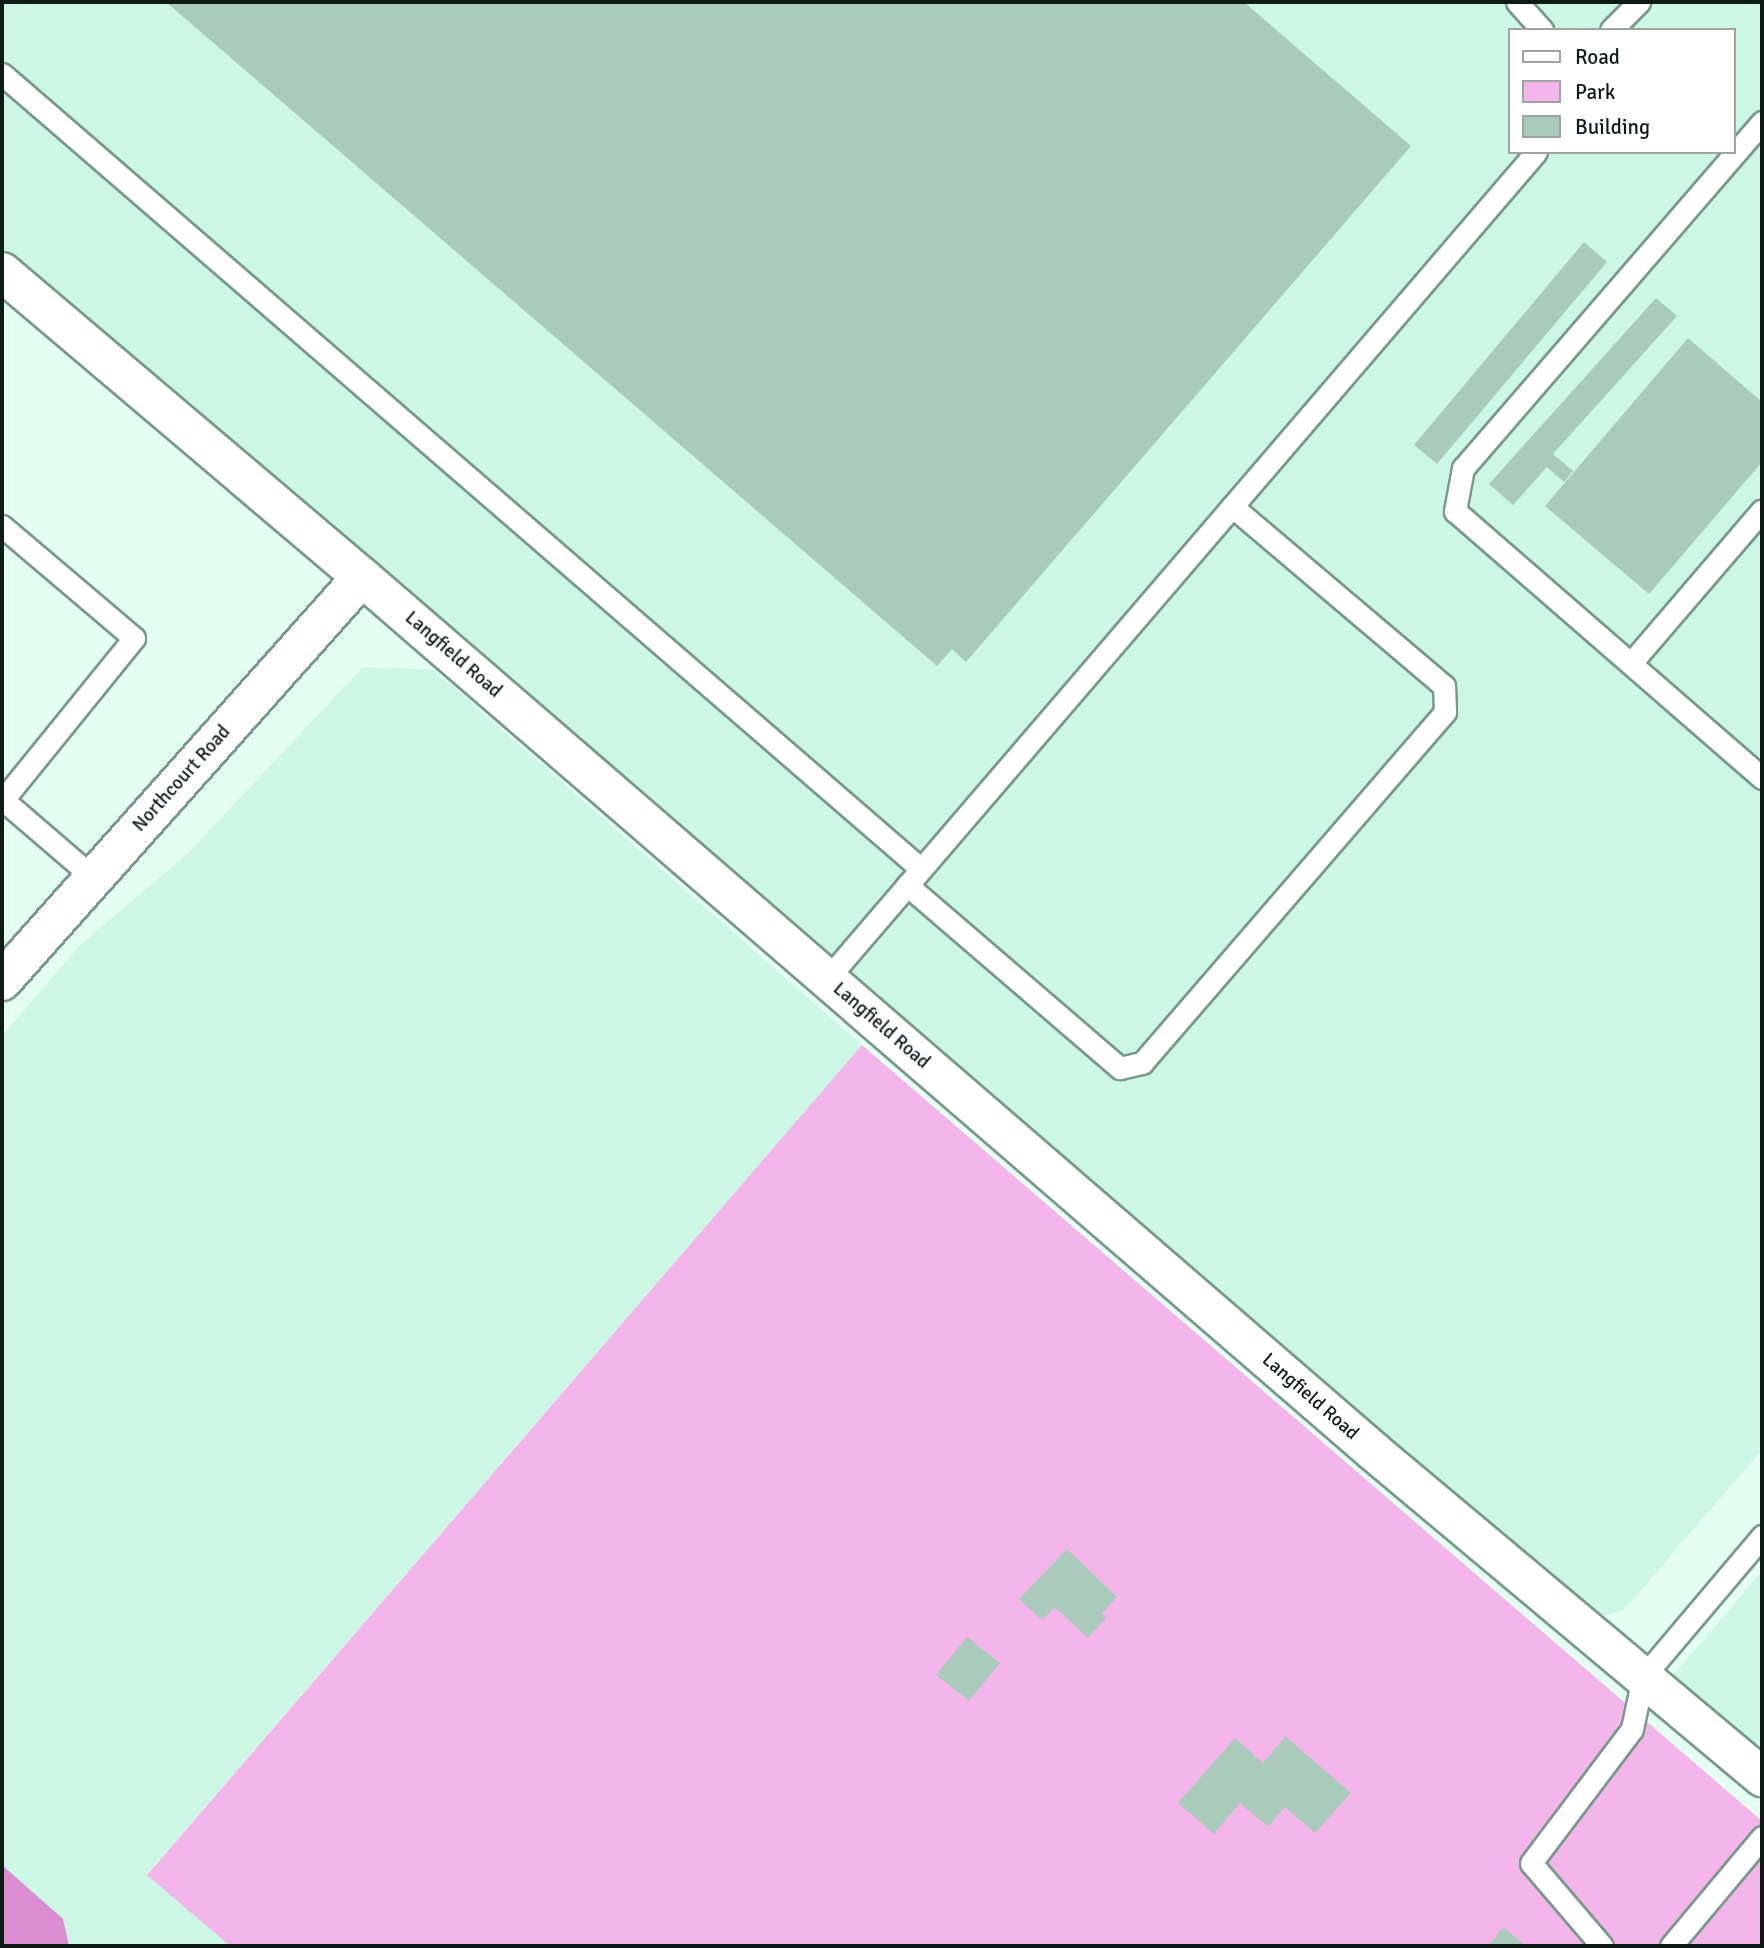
<!DOCTYPE html>
<html>
<head>
<meta charset="utf-8">
<style>
  body { margin:0 }
  #map { position:relative; width:1764px; height:1948px; overflow:hidden; background:#e4fff2; font-family:Signika,sans-serif }
  div>[style] { position:absolute }
  [style*='--x'] { left:calc(var(--x)*1px); top:calc(var(--y)*1px); width:calc(var(--w)*1px); rotate:calc(var(--a)*1deg) }
  .built>* { inset:0; background:#ccf7e4 }
  .green>* { inset:0; background:#f4b5ea }
  .water>* { inset:0; background:#dc8dd1 }
  .building>* { inset:0; background:#aacbbc }
  .roads { filter:drop-shadow(2px 0 #79998b) drop-shadow(-2px 0 #79998b) drop-shadow(0 2px #79998b) drop-shadow(0 -2px #79998b) }
  .service>* { height:21px; margin:-10.5px; padding:0 10.5px; transform-origin:10.5px; border-radius:10.5px; background:#fff }
  .tertiary>* { height:38px; margin:-19px; padding:0 19px; transform-origin:19px; border-radius:19px; background:#fff }
  span { translate:-50% -50%; white-space:nowrap; text-align:center; line-height:1.15; -webkit-text-stroke:5px #fff; paint-order:stroke }
  .street-label { font-size:19px; color:#0f1b16 }
  .frame { position:absolute; inset:0; border:4px solid #0f1b16; pointer-events:none }
  .legend { position:absolute; left:1508px; top:28px; width:228px; height:126px; box-sizing:border-box; background:#fff; border:2px solid #9fa4a2; margin:0; padding:9px 12px; list-style:none; font-size:21px; color:#0f1b16 }
  .legend li { display:flex; align-items:center; gap:14px; height:35px }
  .legend b { width:35px; border:2px solid #9fa4a2 }
</style>
</head>
<body>
<div id="map">
  <div class="built">
    <div style="clip-path:polygon(evenodd,2px 2px,1762px 2px,1762px 1450px,1624px 1610px,1600px 1617px,2px 254px,2px 2px,1510px 30px,1734px 30px,1734px 152px,1510px 152px,1510px 30px)"></div>
    <div style="clip-path:polygon(363px 667px,434px 670px,862px 1045px,147px 1874px,230px 1946px,2px 1946px,2px 1036px,80px 945px,188px 853px)"></div>
    <div style="clip-path:polygon(1762px 1571px,1762px 1756px,1669px 1680px)"></div>
  </div>
  <div class="green">
    <div style="clip-path:polygon(862px 1045px,1762px 1821px,1762px 1946px,230px 1946px,147px 1875px)"></div>
  </div>
  <div class="water">
    <div style="clip-path:polygon(2px 1865px,63px 1919px,69px 1946px,2px 1946px)"></div>
  </div>
  <div class="building">
    <div style="clip-path:polygon(166px 2px,1244px 2px,1411px 146px,966px 662px,952px 649px,937px 666px)"></div>
    <div style="clip-path:polygon(1584px 242px,1607px 262px,1437px 464px,1414px 445px)"></div>
    <div style="clip-path:polygon(1656px 298px,1677px 316px,1553px 454px,1573px 471px,1564px 482px,1547px 467px,1513px 505px,1489px 484px)"></div>
    <div style="clip-path:polygon(1688px 338px,1762px 402px,1762px 462px,1649px 594px,1545px 506px)"></div>
    <div style="clip-path:polygon(1067px 1549px,1117px 1597px,1102px 1613px,1106px 1618px,1088px 1638px,1055px 1607px,1042px 1620px,1019px 1599px)"></div>
    <div style="clip-path:polygon(967px 1637px,1000px 1663px,969px 1701px,936px 1675px)"></div>
    <div style="clip-path:polygon(1285px 1736px,1351px 1793px,1315px 1833px,1285px 1807px,1268px 1827px,1240px 1803px,1214px 1834px,1178px 1803px,1235px 1738px,1263px 1763px)"></div>
    <div style="clip-path:polygon(1503px 1927px,1526px 1946px,1488px 1946px)"></div>
  </div>
  <div class="roads">
    <div class="service">
      <div style="--x:1517;--y:2;--w:38;--a:48"></div>
      <div style="--x:1611;--y:30;--w:40;--a:-45"></div>
      <div style="--x:2;--y:74;--w:1215;--a:40.86"></div>
      <div style="--x:1762;--y:122;--w:457;--a:130.8"></div>
      <div style="--x:1463;--y:468;--w:44;--a:100.5"></div>
      <div style="--x:1455;--y:511;--w:407;--a:41"></div>
      <div style="--x:2;--y:526;--w:173;--a:40.3"></div>
      <div style="--x:134;--y:638;--w:208;--a:129"></div>
      <div style="--x:1631;--y:663;--w:201;--a:-49.4"></div>
      <div style="--x:2;--y:799;--w:121;--a:40.7"></div>
      <div style="--x:907;--y:885;--w:281;--a:40.7"></div>
      <div style="--x:1120;--y:1068;--w:23;--a:-13"></div>
      <div style="--x:1142;--y:1063;--w:464;--a:-49.2"></div>
      <div style="--x:1445;--y:712;--w:26;--a:-92"></div>
      <div style="--x:1444;--y:686;--w:278;--a:-139.7"></div>
      <div style="--x:827;--y:979;--w:1089;--a:-49.39"></div>
      <div style="--x:1602;--y:1946;--w:109;--a:-130.5"></div>
      <div style="--x:1531;--y:1863;--w:168;--a:-53"></div>
      <div style="--x:1632;--y:1729;--w:53;--a:-78.1"></div>
      <div style="--x:1643;--y:1677;--w:185;--a:-49.8"></div>
      <div style="--x:1671;--y:1946;--w:142;--a:-50.1"></div>
    </div>
    <div class="tertiary">
      <div style="--x:2;--y:272;--w:472;--a:40.3"></div>
      <div style="--x:362;--y:577;--w:1336;--a:40.84"></div>
      <div style="--x:1373;--y:1451;--w:508;--a:39.96"></div>
      <div style="--x:2;--y:981;--w:541;--a:-48.3"></div>
    </div>
  </div>
  <div class="street-label">
    <span style="left:453px;top:655px;rotate:41deg">Langfield Road</span>
    <span style="left:182px;top:779px;rotate:-48deg">Northcourt Road</span>
    <span style="left:881px;top:1026px;rotate:41deg">Langfield Road</span>
    <span style="left:1310px;top:1397px;rotate:41deg">Langfield Road</span>
  </div>
  <div class="frame"></div>
  <ul class="legend">
  <li><b style="height:9px;background:#fff"></b>Road</li>
  <li><b style="height:19px;background:#f4b5ea"></b>Park</li>
  <li><b style="height:19px;background:#aacbbc"></b>Building</li>
  </ul>
</div>
</body>
</html>
